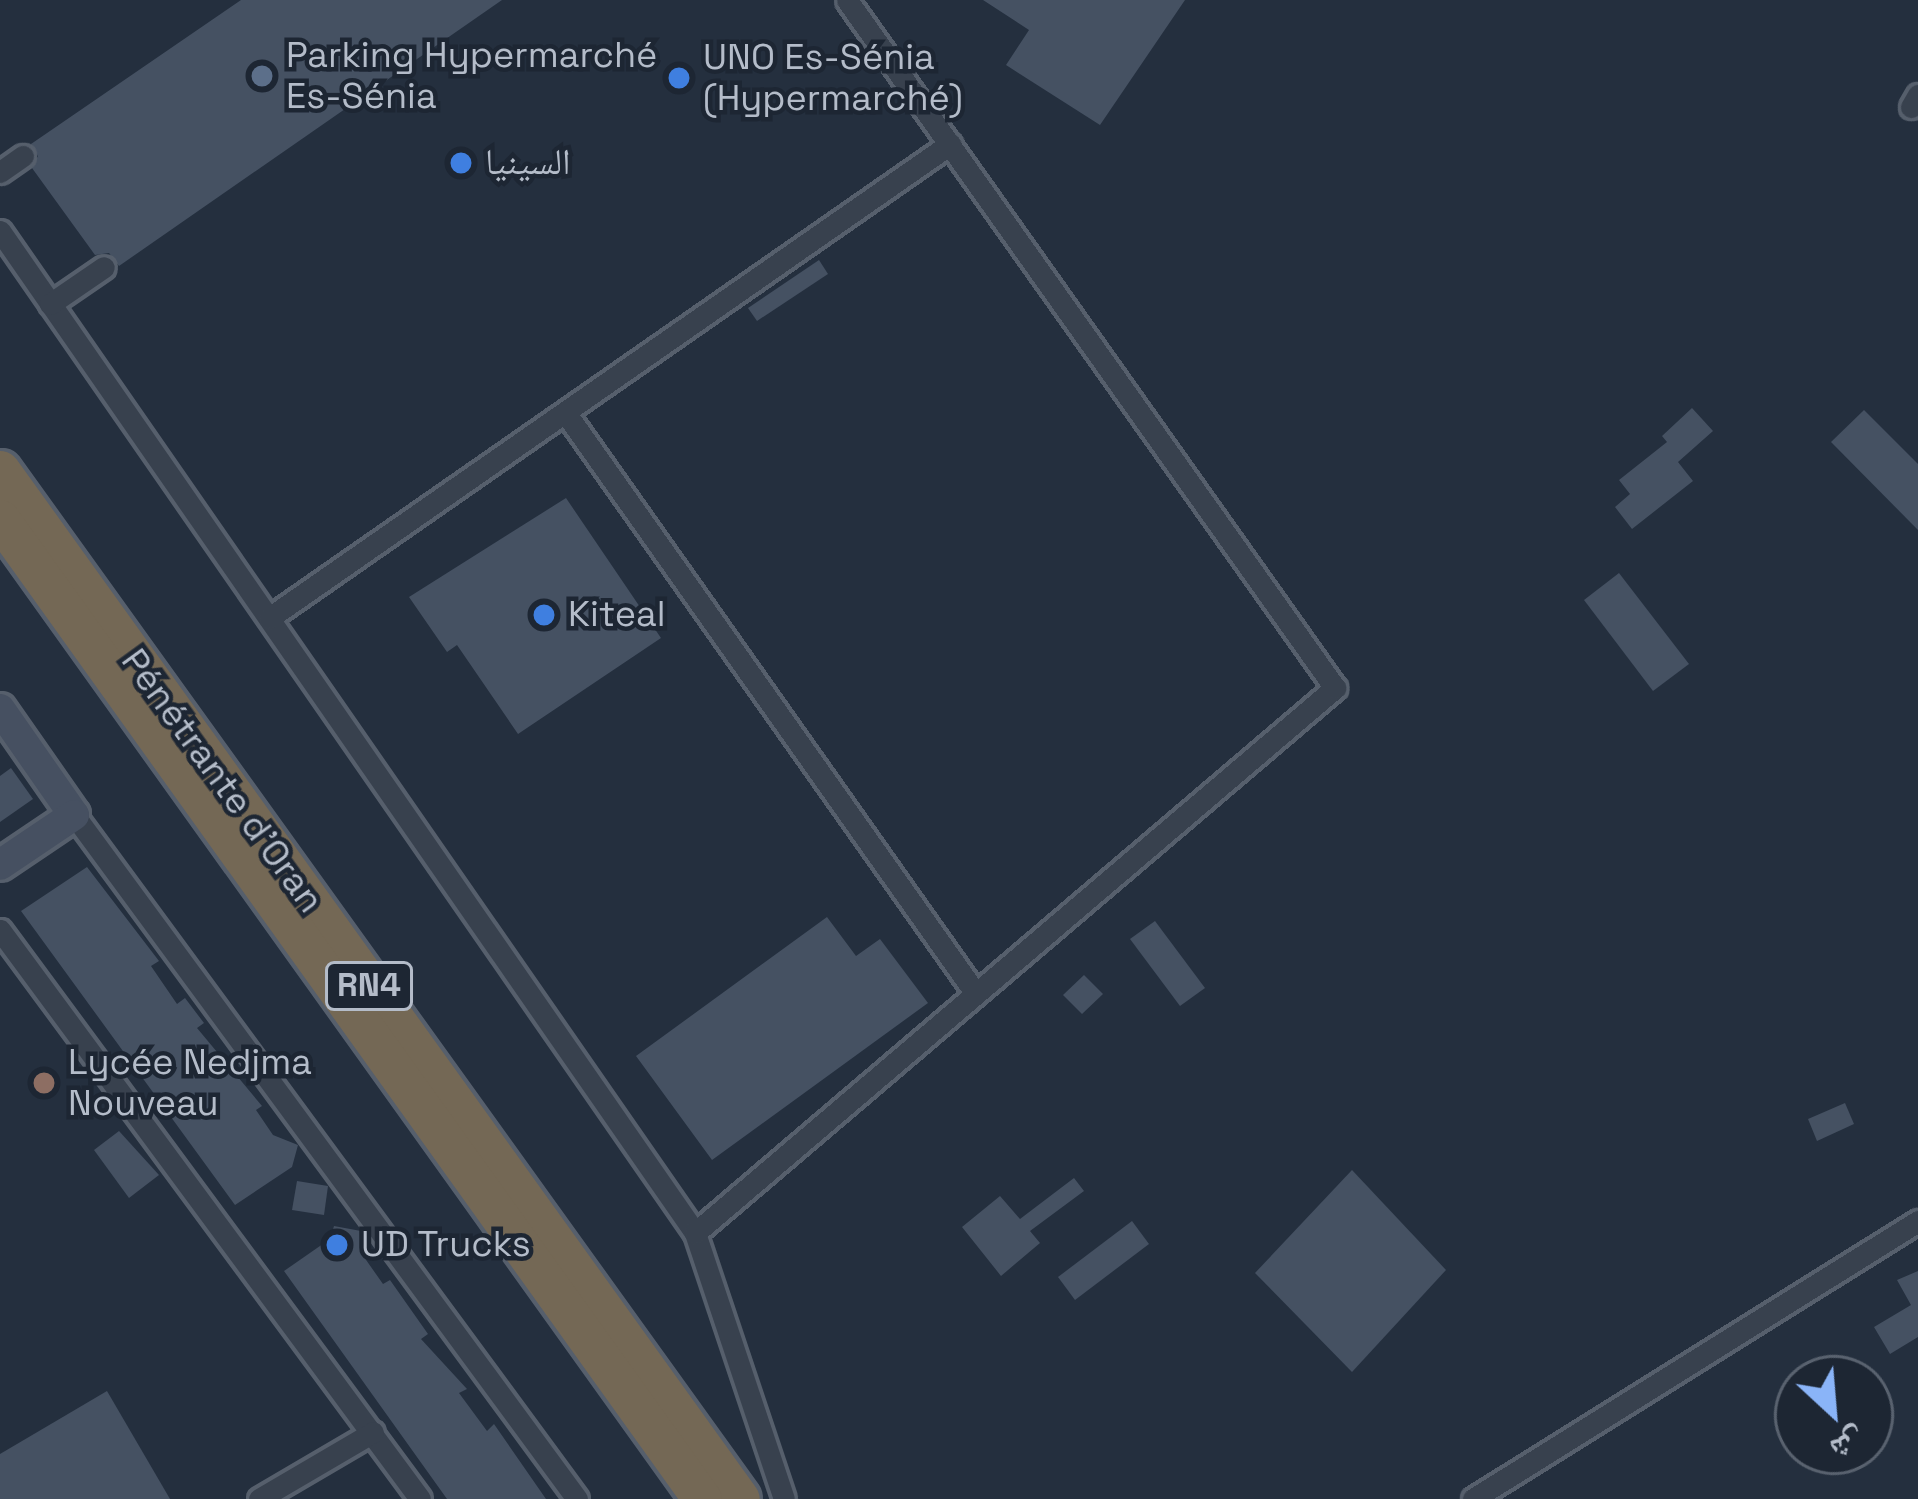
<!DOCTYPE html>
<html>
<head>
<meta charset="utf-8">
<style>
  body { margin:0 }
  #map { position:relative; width:1918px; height:1499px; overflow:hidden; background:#242f3e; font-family:"Space Grotesk","Noto Naskh Arabic",sans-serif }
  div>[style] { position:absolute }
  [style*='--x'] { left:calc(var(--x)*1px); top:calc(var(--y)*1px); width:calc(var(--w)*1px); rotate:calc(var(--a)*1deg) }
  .building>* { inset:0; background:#455162 }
  .roads { filter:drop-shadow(3px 0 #565f6c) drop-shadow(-3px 0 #565f6c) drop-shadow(0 3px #565f6c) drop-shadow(0 -3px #565f6c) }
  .street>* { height:21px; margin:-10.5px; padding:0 10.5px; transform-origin:10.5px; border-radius:10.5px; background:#38414e }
  .secondary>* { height:30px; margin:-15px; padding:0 15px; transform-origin:15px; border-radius:15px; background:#465061 }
  .highway>* { height:39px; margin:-19.5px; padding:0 19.5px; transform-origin:19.5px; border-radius:19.5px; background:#746855 }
  .dots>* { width:33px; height:33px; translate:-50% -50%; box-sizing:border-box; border:6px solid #1d2633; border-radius:50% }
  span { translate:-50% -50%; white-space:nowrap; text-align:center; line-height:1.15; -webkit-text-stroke:9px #1d2633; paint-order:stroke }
  .shield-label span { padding:3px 9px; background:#1d2633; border:3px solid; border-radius:9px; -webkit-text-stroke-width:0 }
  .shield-label { font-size:33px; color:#b4bcc9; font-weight:700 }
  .poi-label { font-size:36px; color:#b4bcc9 }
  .left { translate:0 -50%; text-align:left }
  .street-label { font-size:36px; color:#b4bcc9 }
  .north { position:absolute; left:1774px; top:1355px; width:120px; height:120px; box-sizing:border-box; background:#1d2633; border:3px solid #59626f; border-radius:50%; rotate:154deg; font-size:33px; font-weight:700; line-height:48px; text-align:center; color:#b4bcc9 }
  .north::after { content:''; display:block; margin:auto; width:42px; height:54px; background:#8ab4f8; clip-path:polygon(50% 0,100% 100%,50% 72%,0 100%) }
</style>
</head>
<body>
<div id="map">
  <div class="building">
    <div style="clip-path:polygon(241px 0,502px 0,119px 266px,109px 253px,95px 255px,32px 168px,38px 156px,31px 144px)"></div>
    <div style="clip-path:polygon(983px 0,1185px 0,1100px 125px,1006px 65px,1029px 30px)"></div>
    <div style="clip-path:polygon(819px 260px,828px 274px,757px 321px,748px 308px)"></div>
    <div style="clip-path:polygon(1692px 408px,1713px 431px,1678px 462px,1693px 481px,1632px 529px,1615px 507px,1630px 494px,1619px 480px,1667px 442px,1662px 436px)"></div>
    <div style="clip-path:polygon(1864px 410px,1918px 464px,1918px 530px,1831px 442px)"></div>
    <div style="clip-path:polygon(566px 498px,661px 638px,518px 734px,457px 645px,447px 652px,409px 597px)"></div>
    <div style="clip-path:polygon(1619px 573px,1689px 664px,1653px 691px,1584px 600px)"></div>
    <div style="clip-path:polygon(11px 768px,33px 799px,0 822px,0 776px)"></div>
    <div style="clip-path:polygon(87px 867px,159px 961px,151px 966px,177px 1004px,185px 998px,204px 1023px,197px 1028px,262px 1106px,256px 1110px,273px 1135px,298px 1145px,292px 1167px,235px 1205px,21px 911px)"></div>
    <div style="clip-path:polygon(827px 917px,856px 956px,880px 939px,928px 1003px,712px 1160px,636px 1056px)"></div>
    <div style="clip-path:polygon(1155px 921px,1205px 988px,1180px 1006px,1130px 939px)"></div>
    <div style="clip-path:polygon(1084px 975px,1103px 994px,1082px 1014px,1063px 995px)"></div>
    <div style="clip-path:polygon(1845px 1103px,1854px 1124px,1817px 1141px,1808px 1119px)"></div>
    <div style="clip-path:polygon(119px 1131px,159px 1175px,129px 1198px,94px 1150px)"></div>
    <div style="clip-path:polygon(1352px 1170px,1446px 1270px,1352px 1372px,1255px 1273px)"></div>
    <div style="clip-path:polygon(1074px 1178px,1084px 1191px,1030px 1231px,1040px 1243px,1001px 1276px,962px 1227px,1000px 1196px,1020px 1219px)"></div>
    <div style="clip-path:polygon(297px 1181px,328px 1186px,324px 1215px,292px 1210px)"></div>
    <div style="clip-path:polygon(1132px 1221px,1149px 1244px,1075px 1300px,1058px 1277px)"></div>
    <div style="clip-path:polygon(334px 1226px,361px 1231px,364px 1257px,383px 1284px,390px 1280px,428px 1334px,421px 1339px,467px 1389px,459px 1393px,487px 1431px,494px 1424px,546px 1499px,447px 1499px,284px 1271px,330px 1239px)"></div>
    <div style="clip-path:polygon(1918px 1271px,1918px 1337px,1890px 1354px,1874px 1327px,1911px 1305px,1897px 1280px)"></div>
    <div style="clip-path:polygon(107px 1391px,170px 1499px,0 1499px,0 1454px)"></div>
  </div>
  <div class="roads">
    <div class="street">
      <div style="--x:1911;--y:107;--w:14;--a:-60"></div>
      <div style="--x:0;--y:172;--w:28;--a:-35"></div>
      <div style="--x:0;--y:231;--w:1219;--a:55.25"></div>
      <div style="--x:695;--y:1233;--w:280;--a:71.5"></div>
      <div style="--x:50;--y:304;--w:65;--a:-34.4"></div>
      <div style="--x:565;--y:412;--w:712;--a:54.77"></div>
      <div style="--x:269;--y:618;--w:830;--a:-34.84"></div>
      <div style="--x:74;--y:815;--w:849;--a:53.67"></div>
      <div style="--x:0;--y:930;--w:707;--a:53.57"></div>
      <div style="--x:695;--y:1233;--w:841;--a:-40.42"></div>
      <div style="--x:1335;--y:688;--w:843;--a:-125.35"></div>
      <div style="--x:259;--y:1499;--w:132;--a:-30.4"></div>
      <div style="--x:1473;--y:1499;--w:525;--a:-31.99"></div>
    </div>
    <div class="secondary">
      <div style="--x:0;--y:709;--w:129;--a:55.1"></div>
      <div style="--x:74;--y:815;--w:89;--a:146"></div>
    </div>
    <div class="highway">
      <div style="--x:0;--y:470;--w:1267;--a:54.28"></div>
      <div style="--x:0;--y:519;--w:1205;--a:54.38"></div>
    </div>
  </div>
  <div class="dots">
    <div style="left:262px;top:76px;background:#5c6f8a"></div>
    <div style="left:679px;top:78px;background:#3f7fe0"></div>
    <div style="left:461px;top:163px;background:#3f7fe0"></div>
    <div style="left:544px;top:615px;background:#3f7fe0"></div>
    <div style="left:44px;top:1083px;background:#8d6e63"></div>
    <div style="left:337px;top:1245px;background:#3f7fe0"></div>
  </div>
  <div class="shield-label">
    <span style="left:369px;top:986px">RN4</span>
  </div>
  <div class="poi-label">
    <span class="left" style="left:286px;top:76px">Parking Hypermarché<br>Es-Sénia</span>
    <span class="left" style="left:703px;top:78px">UNO Es-Sénia<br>(Hypermarché)</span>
    <span class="left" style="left:485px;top:163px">السينيا</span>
    <span class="left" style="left:568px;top:615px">Kiteal</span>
    <span class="left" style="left:68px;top:1083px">Lycée Nedjma<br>Nouveau</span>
    <span class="left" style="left:361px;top:1245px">UD Trucks</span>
  </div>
  <div class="street-label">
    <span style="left:222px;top:781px;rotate:54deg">Pénétrante d'Oran</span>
  </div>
  <div class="north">ش</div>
</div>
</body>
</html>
